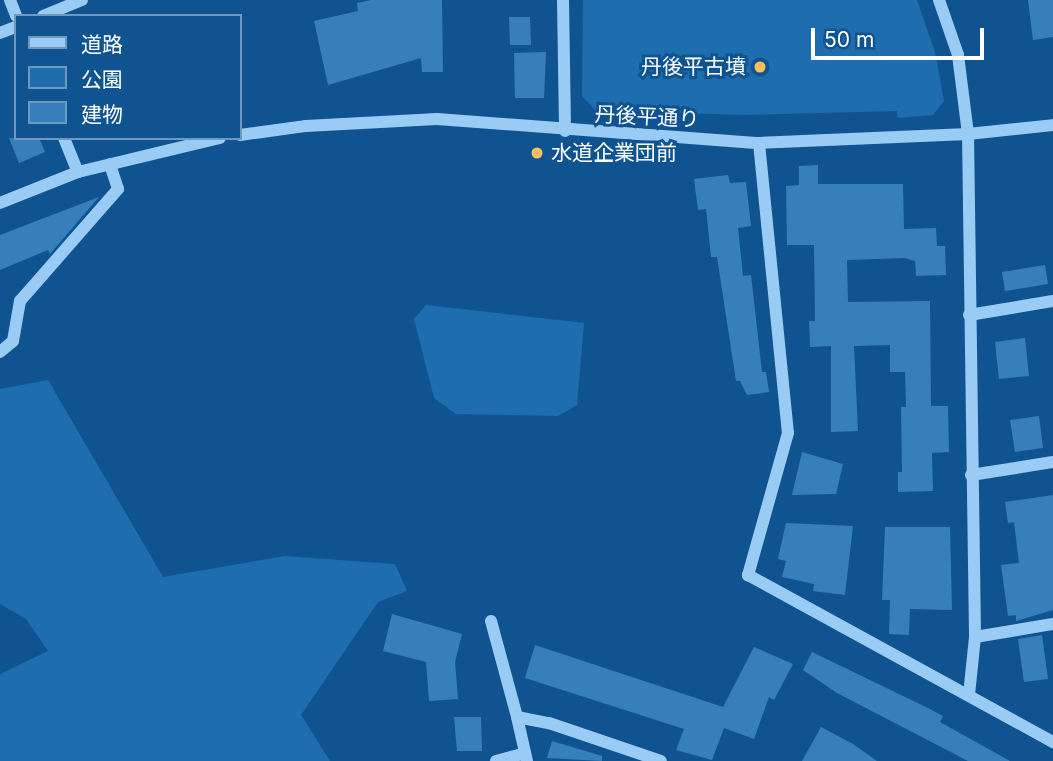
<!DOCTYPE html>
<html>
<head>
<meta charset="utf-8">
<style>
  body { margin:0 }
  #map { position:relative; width:1053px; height:761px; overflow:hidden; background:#0f5491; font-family:Inter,"Noto Sans JP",sans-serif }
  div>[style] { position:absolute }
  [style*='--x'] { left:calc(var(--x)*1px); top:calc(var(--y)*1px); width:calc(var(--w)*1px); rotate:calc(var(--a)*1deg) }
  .green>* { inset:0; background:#1d6daf }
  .building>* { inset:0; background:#377fba }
  .minor>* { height:12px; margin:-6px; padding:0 6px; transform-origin:6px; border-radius:6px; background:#99cbf4 }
  .dots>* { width:19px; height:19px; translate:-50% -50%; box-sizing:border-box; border:4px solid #0f5491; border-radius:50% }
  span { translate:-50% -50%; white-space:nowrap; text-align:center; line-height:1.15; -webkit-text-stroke:6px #0f5491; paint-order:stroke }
  .poi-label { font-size:21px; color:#fff }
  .right { translate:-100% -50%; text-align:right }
  .left { translate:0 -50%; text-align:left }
  .street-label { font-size:21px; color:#fff }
  .legend { position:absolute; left:14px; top:14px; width:228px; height:126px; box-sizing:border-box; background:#0f5491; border:2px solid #6f98bd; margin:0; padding:9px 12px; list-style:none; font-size:21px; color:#fff }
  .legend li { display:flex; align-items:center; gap:14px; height:35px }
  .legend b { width:35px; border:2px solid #6f98bd }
  .scale { position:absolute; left:811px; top:28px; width:173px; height:32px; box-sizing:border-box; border:4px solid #fff; border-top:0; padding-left:9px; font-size:21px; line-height:24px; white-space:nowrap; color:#fff; -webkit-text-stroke:5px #0f5491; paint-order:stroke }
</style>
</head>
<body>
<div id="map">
  <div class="green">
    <div style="clip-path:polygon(583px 0,917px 0,935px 52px,944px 101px,933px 115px,898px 118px,897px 111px,747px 115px,596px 111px,582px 96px)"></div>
    <div style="clip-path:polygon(426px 305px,584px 323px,577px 405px,558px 416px,456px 414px,434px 398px,414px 319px)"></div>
    <div style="clip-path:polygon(48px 380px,163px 577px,285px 556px,395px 564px,407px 591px,378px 602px,301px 715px,330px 761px,0 761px,0 674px,48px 651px,26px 619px,0 604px,0 389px)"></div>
  </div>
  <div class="building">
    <div style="clip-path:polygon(371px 0,442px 0,443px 72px,422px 72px,421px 58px,328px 85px,314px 21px,358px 11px,357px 3px)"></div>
    <div style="clip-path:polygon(1028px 0,1053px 0,1053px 37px,1033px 40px)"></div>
    <div style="clip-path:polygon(509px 17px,530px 17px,531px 45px,510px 45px)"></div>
    <div style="clip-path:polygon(546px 52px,544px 98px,515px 98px,514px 53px)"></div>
    <div style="clip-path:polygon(9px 138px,39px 138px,45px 152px,19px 163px)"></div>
    <div style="clip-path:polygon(818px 165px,818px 184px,903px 184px,904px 229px,936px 228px,937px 246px,945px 246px,946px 275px,916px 276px,915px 261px,905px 258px,847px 260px,848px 302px,930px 301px,931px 406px,948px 406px,949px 452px,932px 453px,933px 491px,898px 492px,898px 472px,902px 472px,901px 407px,906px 407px,905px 372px,890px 372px,890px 345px,854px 346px,858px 431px,831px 432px,831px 346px,810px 347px,809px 321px,815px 321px,814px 245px,787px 245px,786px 186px,799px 185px,799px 166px)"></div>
    <div style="clip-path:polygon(728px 175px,730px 183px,746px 182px,751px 226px,738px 228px,743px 276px,751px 275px,762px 372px,766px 372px,769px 392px,747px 395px,740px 381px,736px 381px,717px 257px,711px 257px,706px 209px,698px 210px,694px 179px)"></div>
    <div style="clip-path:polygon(99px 197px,50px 254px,48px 250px,0 270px,0 235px)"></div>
    <div style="clip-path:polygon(1045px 265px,1048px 284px,1005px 291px,1002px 272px)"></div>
    <div style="clip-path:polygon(1025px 338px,1029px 376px,999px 379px,995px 342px)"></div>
    <div style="clip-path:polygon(1039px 416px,1043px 448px,1015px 452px,1010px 420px)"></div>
    <div style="clip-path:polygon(802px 452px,843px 464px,836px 494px,792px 495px)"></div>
    <div style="clip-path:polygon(1053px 495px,1053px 610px,1016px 621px,1016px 615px,1008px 616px,1001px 565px,1019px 563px,1014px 522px,1008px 523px,1005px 502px)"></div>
    <div style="clip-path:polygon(786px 523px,853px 526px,845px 595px,813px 591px,814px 584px,782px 577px,786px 561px,778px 559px)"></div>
    <div style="clip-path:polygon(885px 527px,950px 527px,952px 610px,910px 609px,909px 635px,889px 634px,890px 600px,882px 600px)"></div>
    <div style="clip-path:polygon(392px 614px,462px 634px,455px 662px,458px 699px,429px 701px,426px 662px,383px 651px)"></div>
    <div style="clip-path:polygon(1042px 635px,1048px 679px,1024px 682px,1018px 639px)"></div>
    <div style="clip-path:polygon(535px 645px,723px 707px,754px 647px,793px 664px,774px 700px,769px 697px,754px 739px,724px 728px,712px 760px,676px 750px,684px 729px,525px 678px)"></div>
    <div style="clip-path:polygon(812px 652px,928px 708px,943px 716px,940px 722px,1010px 761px,968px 761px,837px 693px,803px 670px)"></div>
    <div style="clip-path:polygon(454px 717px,481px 717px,482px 751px,457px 751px)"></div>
    <div style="clip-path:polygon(821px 727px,853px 744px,877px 761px,802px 761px)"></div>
    <div style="clip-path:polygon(552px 741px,602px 756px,602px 761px,547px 758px)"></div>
  </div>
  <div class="minor">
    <div style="--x:10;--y:0;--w:17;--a:69"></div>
    <div style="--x:563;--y:0;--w:131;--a:89.1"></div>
    <div style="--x:939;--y:0;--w:58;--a:70.9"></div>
    <div style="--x:958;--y:55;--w:80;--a:82.8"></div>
    <div style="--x:968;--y:134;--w:503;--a:89.2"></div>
    <div style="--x:975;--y:637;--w:58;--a:95.9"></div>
    <div style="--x:43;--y:16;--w:42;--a:-22.3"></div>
    <div style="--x:0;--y:33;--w:17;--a:-21"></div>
    <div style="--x:240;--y:135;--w:67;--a:-7.8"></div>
    <div style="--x:306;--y:126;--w:131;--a:-3.1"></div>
    <div style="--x:437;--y:119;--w:323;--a:4.3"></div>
    <div style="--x:759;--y:143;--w:209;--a:-2.5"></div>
    <div style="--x:968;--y:134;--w:85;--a:-6"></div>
    <div style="--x:64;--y:138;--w:37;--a:68"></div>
    <div style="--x:759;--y:143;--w:291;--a:84.3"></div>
    <div style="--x:788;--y:433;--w:148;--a:105.7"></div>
    <div style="--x:748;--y:575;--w:348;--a:28.7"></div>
    <div style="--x:0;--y:203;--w:84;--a:-21.7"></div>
    <div style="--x:78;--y:172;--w:146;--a:-13.5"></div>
    <div style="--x:969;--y:315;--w:85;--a:-9.5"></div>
    <div style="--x:0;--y:352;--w:17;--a:-40"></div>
    <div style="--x:13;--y:341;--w:41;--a:-80.1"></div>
    <div style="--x:20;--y:301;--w:149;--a:-48.8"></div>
    <div style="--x:118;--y:189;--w:26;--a:-108"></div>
    <div style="--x:971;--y:475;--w:83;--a:-9"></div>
    <div style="--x:491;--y:621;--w:99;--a:74.8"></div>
    <div style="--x:975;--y:637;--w:79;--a:-9.5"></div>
    <div style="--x:496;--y:761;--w:30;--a:-15"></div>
    <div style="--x:527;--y:761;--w:45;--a:-102.8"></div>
    <div style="--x:517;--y:717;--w:33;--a:11"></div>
    <div style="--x:549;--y:723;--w:118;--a:18.7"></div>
  </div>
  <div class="dots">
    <div style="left:760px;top:67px;background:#ffc05c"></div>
    <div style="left:537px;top:153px;background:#ffc05c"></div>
  </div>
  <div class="poi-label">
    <span class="right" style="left:746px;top:67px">丹後平古墳</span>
    <span class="left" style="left:551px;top:153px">水道企業団前</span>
  </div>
  <div class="street-label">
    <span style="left:647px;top:117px;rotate:3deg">丹後平通り</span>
  </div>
  <ul class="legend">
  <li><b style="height:9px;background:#99cbf4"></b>道路</li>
  <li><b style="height:19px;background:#1d6daf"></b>公園</li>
  <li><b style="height:19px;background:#377fba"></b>建物</li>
  </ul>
  <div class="scale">50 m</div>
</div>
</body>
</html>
